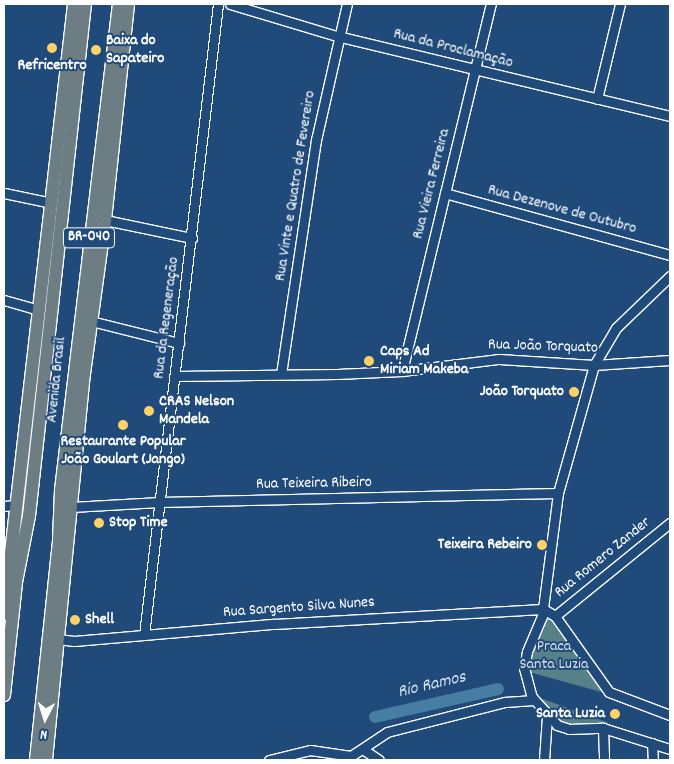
<!DOCTYPE html>
<html>
<head>
<meta charset="utf-8">
<style>
  body { margin:0 }
  #map { position:relative; width:674px; height:764px; overflow:hidden; background:#1f4a7a; font-family:Dekko,sans-serif }
  div>[style] { position:absolute }
  [style*='--x'] { left:calc(var(--x)*1px); top:calc(var(--y)*1px); width:calc(var(--w)*1px); rotate:calc(var(--a)*1deg) }
  .green>* { inset:0; background:#578188 }
  .river>* { height:12px; margin:-6px; padding:0 6px; transform-origin:6px; border-radius:6px; background:#467da2 }
  .roads { filter:drop-shadow(1px 0 #fff) drop-shadow(-1px 0 #fff) drop-shadow(0 1px #fff) drop-shadow(0 -1px #fff) }
  .minor>* { height:9px; margin:-4.5px; padding:0 4.5px; transform-origin:4.5px; border-radius:4.5px; background:#1f4a7a }
  .highway>* { height:12px; margin:-6px; padding:0 6px; transform-origin:6px; border-radius:6px; background:#6d7d84 }
  .dots>* { width:14px; height:14px; translate:-50% -50%; box-sizing:border-box; border:2px solid #1f4a7a; border-radius:50% }
  span { translate:-50% -50%; white-space:nowrap; text-align:center; line-height:1.15; -webkit-text-stroke:4px #1f4a7a; paint-order:stroke }
  .shield-label span { padding:1px 4px; background:#1f4a7a; border:1px solid; border-radius:4px; -webkit-text-stroke-width:0 }
  .shield-label { font-size:15px; color:#fff; font-weight:700 }
  .poi-label { font-size:16px; color:#fff; font-weight:700 }
  .left { translate:0 -50%; text-align:left }
  .right { translate:-100% -50%; text-align:right }
  .street-label { font-size:16px; color:#fff }
  .park-label { font-size:16px; color:#d5e0e1 }
  .water-label { font-size:18px; color:#d1dee8; font-style:italic }
  .frame { position:absolute; inset:0; border:5px solid #fff; pointer-events:none }
  .north { position:absolute; left:20px; top:694px; width:50px; height:50px; -webkit-text-stroke:4px #1f4a7a; paint-order:stroke; rotate:185deg; font-size:14px; font-weight:700; line-height:20px; text-align:center; color:#fff }
  .north::after { content:''; display:block; margin:auto; width:18px; height:22px; background:#fff; clip-path:polygon(50% 0,100% 100%,50% 72%,0 100%) }
</style>
</head>
<body>
<div id="map">
  <div class="green">
    <div style="clip-path:polygon(547px 612px,605px 693px,529px 672px,531px 652px,544px 629px)"></div>
    <div style="clip-path:polygon(540px 698px,554px 703px,609px 723px,563px 726px)"></div>
  </div>
  <div class="river">
    <div style="--x:375;--y:717;--w:126;--a:-12.8"></div>
  </div>
  <div class="roads">
    <div class="minor">
      <div style="--x:230;--y:4;--w:112;--a:16.7"></div>
      <div style="--x:337;--y:36;--w:342;--a:13.5"></div>
      <div style="--x:597;--y:99;--w:98;--a:-76.4"></div>
      <div style="--x:4;--y:193;--w:49;--a:11.8"></div>
      <div style="--x:445;--y:193;--w:233;--a:15.4"></div>
      <div style="--x:105;--y:220;--w:89;--a:11.7"></div>
      <div style="--x:670;--y:276;--w:75;--a:136.1"></div>
      <div style="--x:616;--y:328;--w:43;--a:120.7"></div>
      <div style="--x:594;--y:365;--w:133;--a:105.7"></div>
      <div style="--x:558;--y:493;--w:124;--a:97.4"></div>
      <div style="--x:542;--y:616;--w:39;--a:113"></div>
      <div style="--x:527;--y:652;--w:16;--a:101"></div>
      <div style="--x:524;--y:668;--w:30;--a:75"></div>
      <div style="--x:532;--y:697;--w:38;--a:48"></div>
      <div style="--x:557;--y:725;--w:13;--a:18"></div>
      <div style="--x:569;--y:729;--w:34;--a:-2"></div>
      <div style="--x:603;--y:728;--w:70;--a:17.4"></div>
      <div style="--x:4;--y:300;--w:35;--a:16"></div>
      <div style="--x:91;--y:321;--w:91;--a:14"></div>
      <div style="--x:402;--y:371;--w:378;--a:-76.4"></div>
      <div style="--x:281;--y:374;--w:237;--a:-81.5"></div>
      <div style="--x:316;--y:140;--w:139;--a:-77.2"></div>
      <div style="--x:175;--y:376;--w:162;--a:-0.7"></div>
      <div style="--x:337;--y:374;--w:65;--a:-2.6"></div>
      <div style="--x:402;--y:371;--w:98;--a:-7.1"></div>
      <div style="--x:499;--y:359;--w:95;--a:3.6"></div>
      <div style="--x:594;--y:365;--w:76;--a:-3.8"></div>
      <div style="--x:4;--y:506;--w:12;--a:-5"></div>
      <div style="--x:71;--y:507;--w:89;--a:-3.2"></div>
      <div style="--x:160;--y:502;--w:398;--a:-1.3"></div>
      <div style="--x:543;--y:609;--w:14;--a:30"></div>
      <div style="--x:555;--y:616;--w:93;--a:54.6"></div>
      <div style="--x:609;--y:692;--w:65;--a:20.7"></div>
      <div style="--x:555;--y:616;--w:148;--a:-39"></div>
      <div style="--x:144;--y:635;--w:635;--a:-83.31"></div>
      <div style="--x:58;--y:639;--w:16;--a:7"></div>
      <div style="--x:74;--y:641;--w:201;--a:-4.9"></div>
      <div style="--x:274;--y:624;--w:269;--a:-3.2"></div>
      <div style="--x:603;--y:728;--w:32;--a:88"></div>
      <div style="--x:652;--y:743;--w:17;--a:87"></div>
      <div style="--x:364;--y:750;--w:18;--a:34"></div>
      <div style="--x:269;--y:760;--w:42;--a:-13.7"></div>
      <div style="--x:310;--y:750;--w:41;--a:8.3"></div>
      <div style="--x:351;--y:756;--w:43;--a:-33.7"></div>
      <div style="--x:387;--y:732;--w:122;--a:-14.3"></div>
      <div style="--x:505;--y:702;--w:29;--a:-4"></div>
      <div style="--x:544;--y:760;--w:44;--a:-86.1"></div>
    </div>
    <div class="highway">
      <div style="--x:4;--y:614;--w:614;--a:-83.45"></div>
      <div style="--x:4;--y:695;--w:114;--a:-83.9"></div>
      <div style="--x:16;--y:582;--w:67;--a:-78.9"></div>
      <div style="--x:29;--y:516;--w:515;--a:-83.76"></div>
      <div style="--x:36;--y:760;--w:221;--a:-84"></div>
      <div style="--x:59;--y:540;--w:50;--a:-87.7"></div>
      <div style="--x:61;--y:490;--w:489;--a:-83.2"></div>
      <div style="--x:46;--y:760;--w:388;--a:-84.4"></div>
      <div style="--x:84;--y:374;--w:155;--a:-82.2"></div>
      <div style="--x:105;--y:220;--w:217;--a:-83.9"></div>
    </div>
  </div>
  <div class="dots">
    <div style="left:52px;top:48px;background:#ffd166"></div>
    <div style="left:96px;top:50px;background:#ffd166"></div>
    <div style="left:369px;top:361px;background:#ffd166"></div>
    <div style="left:574px;top:392px;background:#ffd166"></div>
    <div style="left:149px;top:411px;background:#ffd166"></div>
    <div style="left:123px;top:425px;background:#ffd166"></div>
    <div style="left:99px;top:523px;background:#ffd166"></div>
    <div style="left:542px;top:545px;background:#ffd166"></div>
    <div style="left:75px;top:620px;background:#ffd166"></div>
    <div style="left:615px;top:714px;background:#ffd166"></div>
  </div>
  <div class="shield-label">
    <span style="left:89px;top:238px">BR-040</span>
  </div>
  <div class="poi-label">
    <span class="left" style="left:106px;top:50px">Baixa do<br>Sapateiro</span>
    <span style="left:52px;top:66px">Refricentro</span>
    <span class="left" style="left:380px;top:361px">Caps Ad<br>Miriam Makeba</span>
    <span class="right" style="left:564px;top:392px">João Torquato</span>
    <span class="left" style="left:159px;top:411px">CRAS Nelson<br>Mandela</span>
    <span style="left:123px;top:451px">Restaurante Popular<br>João Goulart (Jango)</span>
    <span class="left" style="left:109px;top:523px">Stop Time</span>
    <span class="right" style="left:532px;top:545px">Teixeira Rebeiro</span>
    <span class="left" style="left:85px;top:620px">Shell</span>
    <span class="right" style="left:605px;top:714px">Santa Luzia</span>
  </div>
  <div class="street-label">
    <span style="left:453px;top:49px;rotate:14deg">Rua da Proclamação</span>
    <span style="left:432px;top:184px;rotate:-76deg">Rua Vieira Ferreira</span>
    <span style="left:296px;top:186px;rotate:-81deg">Rua Vinte e Quatro de Fevereiro</span>
    <span style="left:562px;top:210px;rotate:15deg">Rua Dezenove de Outubro</span>
    <span style="left:167px;top:318px;rotate:-83deg">Rua da Regeneração</span>
    <span style="left:543px;top:347px;rotate:2deg">Rua João Torquato</span>
    <span style="left:57px;top:380px;rotate:-84deg">Avenida Brasil</span>
    <span style="left:314px;top:484px;rotate:-1deg">Rua Teixeira Ribeiro</span>
    <span style="left:603px;top:558px;rotate:-39deg">Rua Romero Zander</span>
    <span style="left:299px;top:608px;rotate:-4deg">Rua Sargento Silva Nunes</span>
  </div>
  <div class="park-label">
    <span style="left:554px;top:656px">Praca<br>Santa Luzia</span>
  </div>
  <div class="water-label">
    <span style="left:432px;top:686px;rotate:-13deg">Rio Ramos</span>
  </div>
  <div class="frame"></div>
  <div class="north">N</div>
</div>
</body>
</html>
